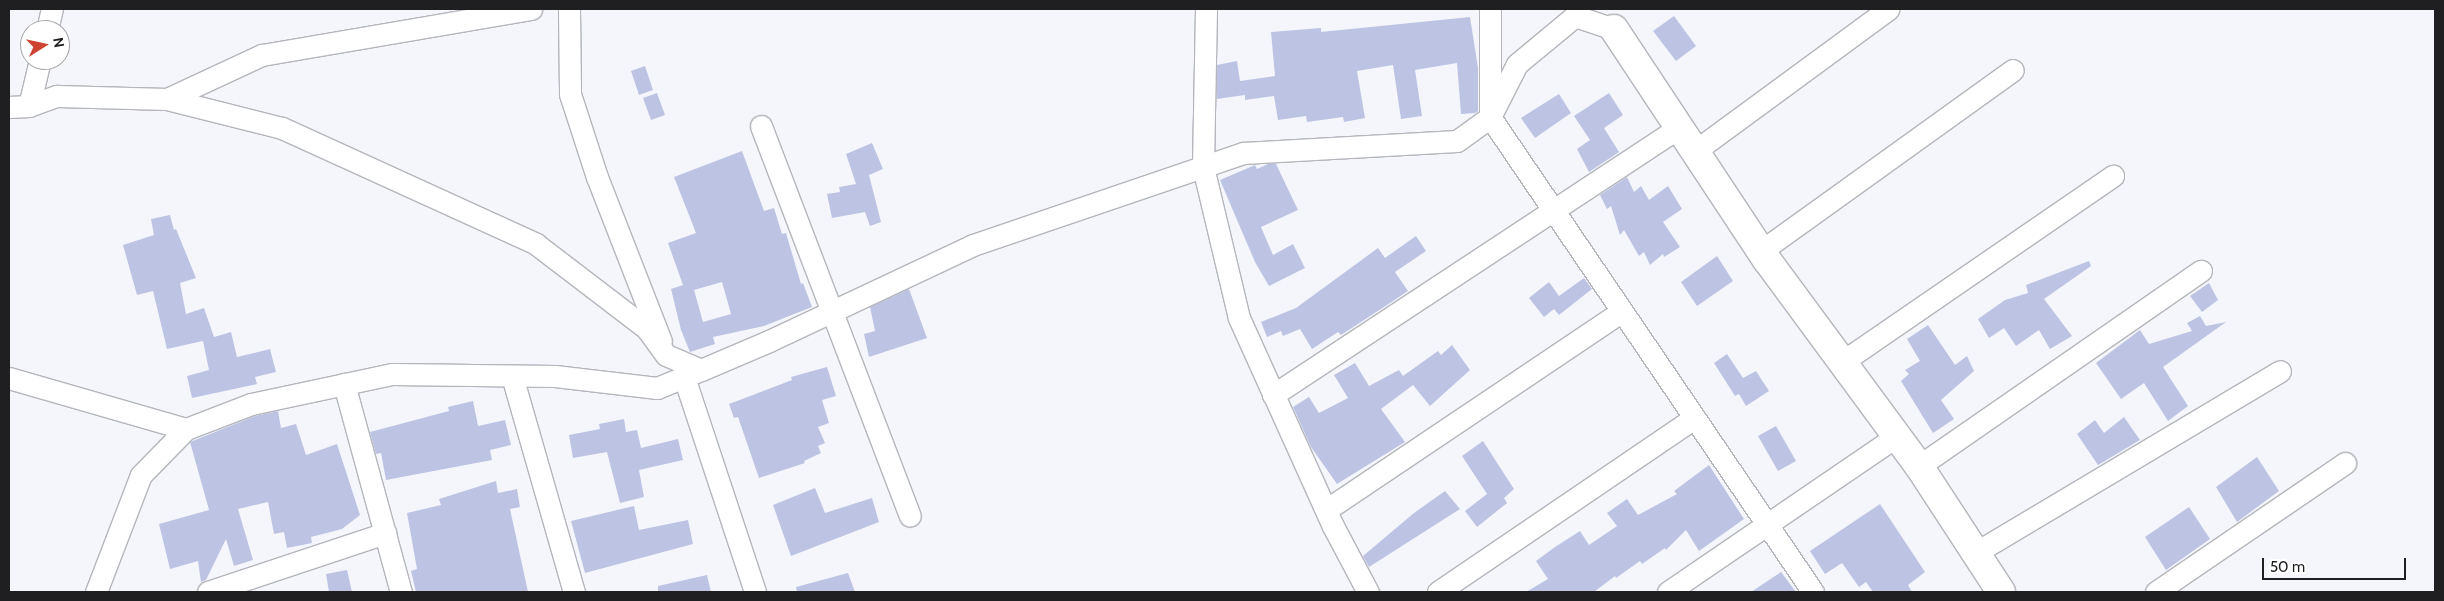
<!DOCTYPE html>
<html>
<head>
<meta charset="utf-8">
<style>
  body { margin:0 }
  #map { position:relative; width:2444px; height:601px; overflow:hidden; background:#f4f6fc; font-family:Cabin,sans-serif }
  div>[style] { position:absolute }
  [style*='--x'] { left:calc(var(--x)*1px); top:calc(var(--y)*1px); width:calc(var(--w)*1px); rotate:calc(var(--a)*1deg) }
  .building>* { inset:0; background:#bdc4e3 }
  .roads { filter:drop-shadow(1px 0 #b4b6bc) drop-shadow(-1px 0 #b4b6bc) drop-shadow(0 1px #b4b6bc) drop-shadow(0 -1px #b4b6bc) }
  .minor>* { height:21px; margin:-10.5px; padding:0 10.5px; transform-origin:10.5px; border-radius:10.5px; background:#fff }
  .tertiary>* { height:28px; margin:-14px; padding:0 14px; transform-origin:14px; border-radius:14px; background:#fff }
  span { translate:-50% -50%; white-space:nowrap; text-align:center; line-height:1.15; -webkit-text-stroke:4px #fff; paint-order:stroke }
  .frame { position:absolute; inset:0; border:10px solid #1f1f21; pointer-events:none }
  .north { position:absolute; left:20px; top:20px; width:50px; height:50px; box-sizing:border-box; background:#fff; border:1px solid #a5a5a6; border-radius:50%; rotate:80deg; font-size:14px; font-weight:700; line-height:20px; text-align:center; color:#1f1f21 }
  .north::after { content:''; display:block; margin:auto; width:18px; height:22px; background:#ce4230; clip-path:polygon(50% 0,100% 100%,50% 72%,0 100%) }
  .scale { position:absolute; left:2262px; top:558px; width:144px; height:22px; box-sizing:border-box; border:2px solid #1f1f21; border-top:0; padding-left:6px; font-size:15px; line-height:18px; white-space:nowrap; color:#1f1f21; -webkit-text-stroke:4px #fff; paint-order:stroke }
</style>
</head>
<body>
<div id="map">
  <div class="building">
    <div style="clip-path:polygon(1674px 16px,1696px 46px,1676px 61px,1653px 31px)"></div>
    <div style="clip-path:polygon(1470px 17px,1478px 68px,1478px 111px,1475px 113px,1461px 114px,1457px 63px,1415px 70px,1422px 116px,1401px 119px,1393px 65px,1357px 71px,1365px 118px,1344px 122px,1343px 117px,1307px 122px,1306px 116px,1278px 120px,1274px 96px,1245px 100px,1245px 95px,1217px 99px,1217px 65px,1237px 61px,1240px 81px,1275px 76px,1271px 32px,1321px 28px,1321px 32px)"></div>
    <div style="clip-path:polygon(645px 66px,653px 90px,639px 95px,631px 71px)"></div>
    <div style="clip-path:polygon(657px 93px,665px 115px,651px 120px,643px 98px)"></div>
    <div style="clip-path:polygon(1609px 93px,1623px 115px,1604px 128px,1619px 152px,1589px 172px,1577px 149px,1590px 140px,1574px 116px)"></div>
    <div style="clip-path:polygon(1559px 94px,1571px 113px,1535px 138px,1521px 118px)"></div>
    <div style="clip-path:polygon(872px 143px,883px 169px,869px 175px,881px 222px,870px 226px,865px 212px,832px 218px,827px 194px,840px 192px,839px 187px,856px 184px,846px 154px)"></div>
    <div style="clip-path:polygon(evenodd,742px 151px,764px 211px,774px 208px,782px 234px,786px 233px,801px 284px,803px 283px,812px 307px,764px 326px,713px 337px,715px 344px,690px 352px,681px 330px,671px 289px,683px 285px,668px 243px,696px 233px,674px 177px,742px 151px,722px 282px,731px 314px,703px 322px,694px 290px,722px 282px)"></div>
    <div style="clip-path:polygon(1268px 164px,1276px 164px,1298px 210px,1261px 227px,1273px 255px,1293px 244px,1305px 268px,1269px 286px,1255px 262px,1220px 180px,1255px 165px,1257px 169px)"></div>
    <div style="clip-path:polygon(1627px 177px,1634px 192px,1641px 186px,1649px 200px,1668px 186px,1682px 209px,1663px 222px,1680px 247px,1664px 257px,1663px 254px,1650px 265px,1644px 252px,1639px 256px,1624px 230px,1620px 235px,1611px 206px,1607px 209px,1600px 195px)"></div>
    <div style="clip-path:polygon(170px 215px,174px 230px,176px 229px,196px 278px,180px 283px,186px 314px,204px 308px,214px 337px,231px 332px,237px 357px,270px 349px,276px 372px,255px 377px,257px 384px,192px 398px,187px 376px,209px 370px,203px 341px,167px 349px,153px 291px,137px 295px,123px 245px,154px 235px,151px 219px)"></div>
    <div style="clip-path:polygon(1416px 236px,1426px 251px,1395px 272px,1408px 291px,1384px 307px,1341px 335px,1338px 332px,1312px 349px,1300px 329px,1283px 336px,1281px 331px,1267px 337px,1261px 322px,1296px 308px,1378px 248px,1385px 258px)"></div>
    <div style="clip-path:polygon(1717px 256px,1733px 281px,1697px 306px,1681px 282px)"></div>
    <div style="clip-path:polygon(2089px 261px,2091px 266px,2044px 299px,2072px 336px,2050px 349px,2039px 330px,2016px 346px,2004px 328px,1989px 338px,1978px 319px,2005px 300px,2028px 293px,2026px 285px)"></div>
    <div style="clip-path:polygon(1584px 278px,1592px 289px,1559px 315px,1554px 309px,1544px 317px,1529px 298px,1549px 282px,1559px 296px)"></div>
    <div style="clip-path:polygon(2209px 283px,2218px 300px,2202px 312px,2190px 296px)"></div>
    <div style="clip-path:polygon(909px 289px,927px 338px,869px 357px,864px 334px,875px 331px,870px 307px)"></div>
    <div style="clip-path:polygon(2200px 316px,2206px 326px,2226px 322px,2163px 367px,2188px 406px,2168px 421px,2144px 383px,2121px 399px,2096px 363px,2140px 330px,2149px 344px,2192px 331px,2187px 323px)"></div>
    <div style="clip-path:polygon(1928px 325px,1955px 365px,1967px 356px,1974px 371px,1941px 400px,1954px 419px,1933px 433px,1901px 381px,1909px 374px,1905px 370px,1920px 361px,1907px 339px)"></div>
    <div style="clip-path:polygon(1452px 345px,1470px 370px,1430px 406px,1413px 385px,1381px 409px,1405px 442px,1337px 484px,1311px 447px,1293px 407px,1309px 397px,1319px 413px,1348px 398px,1334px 375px,1355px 363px,1369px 386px,1399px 370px,1403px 376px,1438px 351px,1441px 355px)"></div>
    <div style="clip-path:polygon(1727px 354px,1743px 378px,1756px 371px,1769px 391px,1746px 406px,1739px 394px,1735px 396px,1714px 363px)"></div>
    <div style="clip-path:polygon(827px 367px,836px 396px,822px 400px,829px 423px,818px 427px,825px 443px,818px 446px,821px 453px,804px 461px,805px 463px,759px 478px,738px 417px,734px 418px,729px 404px,792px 380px,791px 377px)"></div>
    <div style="clip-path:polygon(473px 401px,478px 426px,505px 420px,511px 445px,490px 450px,492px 460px,386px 480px,381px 453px,376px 454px,370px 432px,449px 411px,448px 407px)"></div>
    <div style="clip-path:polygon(278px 411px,281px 428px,296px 424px,306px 455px,337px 444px,360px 515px,342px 529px,311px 537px,312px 543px,287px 548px,284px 532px,274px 534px,268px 502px,238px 509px,253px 560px,234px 566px,226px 539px,206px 580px,201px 582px,198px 561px,170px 569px,159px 524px,209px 510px,190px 442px,255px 416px)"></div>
    <div style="clip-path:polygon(2124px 417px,2140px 440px,2098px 465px,2077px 434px,2095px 420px,2104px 433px)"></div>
    <div style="clip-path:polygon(624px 419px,626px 432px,637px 430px,641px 448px,678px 439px,683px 460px,639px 470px,644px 497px,620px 503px,607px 452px,573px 458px,569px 435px,600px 429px,599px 424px)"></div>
    <div style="clip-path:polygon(1776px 426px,1796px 461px,1778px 471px,1758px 436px)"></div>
    <div style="clip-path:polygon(1483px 441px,1514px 489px,1504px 498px,1507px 503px,1477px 527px,1465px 511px,1487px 494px,1462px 456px)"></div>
    <div style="clip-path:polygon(2257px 457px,2279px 491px,2237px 522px,2216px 487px)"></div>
    <div style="clip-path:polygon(1709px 465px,1744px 519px,1699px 551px,1686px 530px,1666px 550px,1665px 548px,1642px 564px,1640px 561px,1616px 578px,1615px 576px,1594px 592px,1526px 592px,1548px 579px,1536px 561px,1555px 547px,1580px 531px,1589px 545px,1617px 526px,1607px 513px,1627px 499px,1638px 515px,1677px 494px,1674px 491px)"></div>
    <div style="clip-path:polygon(496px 481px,498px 493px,517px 489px,520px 507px,510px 509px,528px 592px,416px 592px,411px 571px,417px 569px,407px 513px,441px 505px,439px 499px)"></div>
    <div style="clip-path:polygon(815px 488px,825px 513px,872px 498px,879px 522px,791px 556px,773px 505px)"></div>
    <div style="clip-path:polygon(1445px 491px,1460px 509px,1369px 567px,1363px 556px,1414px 513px)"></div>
    <div style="clip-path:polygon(1880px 504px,1925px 572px,1908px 585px,1912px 592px,1873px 592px,1866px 582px,1859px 587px,1842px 563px,1825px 574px,1810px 551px)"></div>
    <div style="clip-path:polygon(634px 506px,639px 530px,688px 520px,693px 544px,585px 573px,571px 521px)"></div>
    <div style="clip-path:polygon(2189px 507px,2210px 539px,2166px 570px,2145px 537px)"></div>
    <div style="clip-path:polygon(347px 570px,352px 592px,329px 592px,326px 574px)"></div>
    <div style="clip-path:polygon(1781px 572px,1796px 592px,1751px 592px)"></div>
    <div style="clip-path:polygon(848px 573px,855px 592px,797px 592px,796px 587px)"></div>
    <div style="clip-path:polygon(707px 575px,711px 592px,658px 592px,658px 586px)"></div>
  </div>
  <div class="roads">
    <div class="minor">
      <div style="--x:569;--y:9;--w:85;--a:89.3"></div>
      <div style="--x:570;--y:94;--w:87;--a:72"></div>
      <div style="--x:597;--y:177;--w:176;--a:68.7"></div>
      <div style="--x:1206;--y:9;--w:158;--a:91.1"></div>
      <div style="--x:1203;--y:167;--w:155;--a:76.6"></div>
      <div style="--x:1239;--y:318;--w:228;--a:65.7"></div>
      <div style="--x:1333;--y:526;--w:75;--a:62.1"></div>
      <div style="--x:1490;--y:9;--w:108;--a:90"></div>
      <div style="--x:1490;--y:117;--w:574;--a:55.78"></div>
      <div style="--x:47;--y:30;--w:22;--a:-77"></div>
      <div style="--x:167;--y:99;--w:105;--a:-24.9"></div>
      <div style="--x:262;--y:55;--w:273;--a:-9.7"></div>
      <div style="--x:29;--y:106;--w:47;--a:-76.6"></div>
      <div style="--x:9;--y:107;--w:20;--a:-3"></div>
      <div style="--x:29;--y:106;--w:30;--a:-20"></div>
      <div style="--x:57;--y:96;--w:110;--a:1.6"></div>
      <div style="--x:167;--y:99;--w:119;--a:14.2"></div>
      <div style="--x:282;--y:128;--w:279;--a:24.5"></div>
      <div style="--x:536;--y:244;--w:140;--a:37.4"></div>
      <div style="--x:647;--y:329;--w:32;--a:54"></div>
      <div style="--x:666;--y:355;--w:38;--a:23"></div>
      <div style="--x:701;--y:370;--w:74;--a:-23.1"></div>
      <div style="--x:769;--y:341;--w:225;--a:-25.2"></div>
      <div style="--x:973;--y:245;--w:285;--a:-18.8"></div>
      <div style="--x:1243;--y:153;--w:214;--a:-3.2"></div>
      <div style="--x:1457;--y:141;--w:41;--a:-36"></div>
      <div style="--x:1490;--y:117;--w:59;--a:-63"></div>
      <div style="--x:1517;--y:64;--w:75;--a:-39.6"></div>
      <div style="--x:1575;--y:16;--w:41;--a:18.4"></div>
      <div style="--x:761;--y:126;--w:417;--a:69.1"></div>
      <div style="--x:1695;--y:151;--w:240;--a:-36.3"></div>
      <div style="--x:1761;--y:251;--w:310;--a:-35.7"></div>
      <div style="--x:1842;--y:362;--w:329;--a:-34.5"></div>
      <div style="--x:512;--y:376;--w:225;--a:74"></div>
      <div style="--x:684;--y:377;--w:226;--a:71.7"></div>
      <div style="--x:9;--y:378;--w:184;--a:16.1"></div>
      <div style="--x:344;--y:384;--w:216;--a:74.7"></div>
      <div style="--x:1273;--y:395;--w:487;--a:-33.4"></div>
      <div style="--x:1919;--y:466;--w:343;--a:-34.7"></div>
      <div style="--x:1326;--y:510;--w:355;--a:-33.9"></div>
      <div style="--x:1975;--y:553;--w:355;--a:-30.8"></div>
      <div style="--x:96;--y:592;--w:125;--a:-69"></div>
      <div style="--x:141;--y:475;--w:64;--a:-45.6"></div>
      <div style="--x:186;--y:429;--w:70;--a:-21"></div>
      <div style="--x:251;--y:404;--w:144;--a:-12"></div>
      <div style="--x:392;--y:374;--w:163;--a:0.7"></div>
      <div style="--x:555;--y:376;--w:103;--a:6.7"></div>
      <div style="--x:657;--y:388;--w:48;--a:-22.2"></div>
      <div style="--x:208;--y:592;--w:187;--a:-18.4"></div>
      <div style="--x:1438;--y:592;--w:310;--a:-34.2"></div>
      <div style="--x:1668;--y:592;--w:277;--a:-34.3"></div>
      <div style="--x:2156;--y:592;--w:229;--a:-34.3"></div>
    </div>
    <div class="tertiary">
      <div style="--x:1614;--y:29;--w:277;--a:56.5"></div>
      <div style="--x:1767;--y:260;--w:256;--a:53.6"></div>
      <div style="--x:1919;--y:466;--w:150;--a:56.9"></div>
    </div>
  </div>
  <div class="frame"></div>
  <div class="north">N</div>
  <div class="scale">50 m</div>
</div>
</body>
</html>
